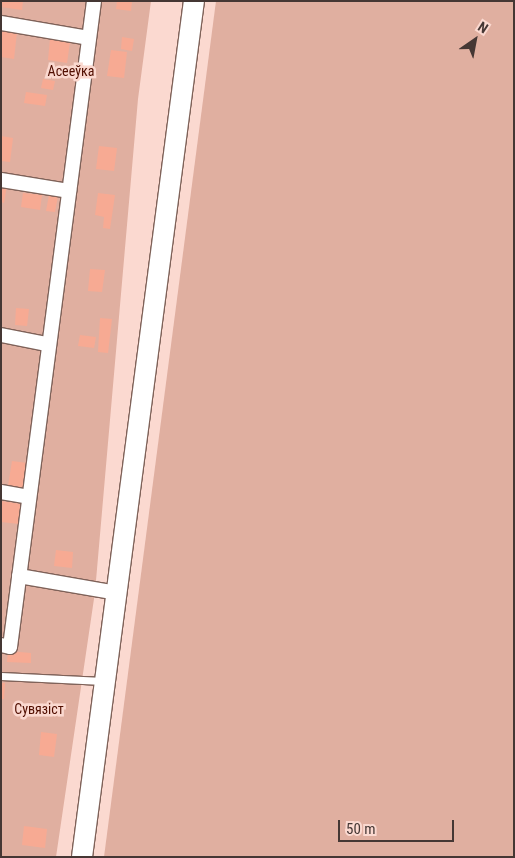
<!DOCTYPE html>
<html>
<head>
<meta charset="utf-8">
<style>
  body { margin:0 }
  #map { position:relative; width:515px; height:858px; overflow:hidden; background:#fbd9d0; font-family:"Roboto Condensed",sans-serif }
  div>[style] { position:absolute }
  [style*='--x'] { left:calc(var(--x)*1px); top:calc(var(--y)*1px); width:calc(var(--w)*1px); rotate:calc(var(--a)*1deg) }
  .green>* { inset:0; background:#e0afa0 }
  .building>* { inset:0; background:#f7aa93 }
  .roads { filter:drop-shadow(1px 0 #7f6259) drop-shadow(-1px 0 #7f6259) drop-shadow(0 1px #7f6259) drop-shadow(0 -1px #7f6259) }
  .lane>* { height:7px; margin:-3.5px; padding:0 3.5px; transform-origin:3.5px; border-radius:3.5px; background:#fff }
  .street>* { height:14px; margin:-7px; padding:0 7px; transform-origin:7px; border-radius:7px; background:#fff }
  .secondary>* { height:20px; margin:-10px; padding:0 10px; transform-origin:10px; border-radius:10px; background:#fff }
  span { translate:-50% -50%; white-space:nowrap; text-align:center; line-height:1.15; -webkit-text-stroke:5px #fbd9d0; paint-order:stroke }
  .park-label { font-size:14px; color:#510e00 }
  .frame { position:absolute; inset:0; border:2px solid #453734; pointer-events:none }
  .north { position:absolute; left:450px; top:15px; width:50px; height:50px; -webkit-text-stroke:4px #fbd9d0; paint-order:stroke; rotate:33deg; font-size:14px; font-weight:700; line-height:20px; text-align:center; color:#453734 }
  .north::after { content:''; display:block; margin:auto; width:18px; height:22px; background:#453734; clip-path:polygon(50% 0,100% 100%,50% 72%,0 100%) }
  .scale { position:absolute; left:338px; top:820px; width:116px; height:22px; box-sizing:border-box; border:2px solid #453734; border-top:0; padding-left:6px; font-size:15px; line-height:18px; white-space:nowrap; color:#453734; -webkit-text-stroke:4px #fbd9d0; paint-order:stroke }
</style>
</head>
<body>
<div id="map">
  <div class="green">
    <div style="clip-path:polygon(1px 1px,151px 1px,138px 99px,95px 592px,56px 857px,1px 857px)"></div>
    <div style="clip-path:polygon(216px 1px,514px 1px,514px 857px,104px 857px)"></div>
  </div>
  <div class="building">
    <div style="clip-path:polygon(1px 1px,23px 1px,22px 10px,1px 7px)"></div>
    <div style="clip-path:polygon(117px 1px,132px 1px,131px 11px,116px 9px)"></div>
    <div style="clip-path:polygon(1px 30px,17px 32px,14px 59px,1px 57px)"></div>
    <div style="clip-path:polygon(122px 37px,134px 39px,132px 51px,121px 49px)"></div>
    <div style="clip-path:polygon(50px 39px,70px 42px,67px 63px,48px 60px)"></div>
    <div style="clip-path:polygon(111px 50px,127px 52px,124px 78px,107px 76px)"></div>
    <div style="clip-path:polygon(43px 79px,55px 81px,53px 90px,41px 88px)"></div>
    <div style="clip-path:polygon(26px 92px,47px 95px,45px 106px,24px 103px)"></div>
    <div style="clip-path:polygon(1px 136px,13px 138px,10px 162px,1px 161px)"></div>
    <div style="clip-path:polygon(99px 146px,117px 148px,114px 171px,96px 169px)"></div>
    <div style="clip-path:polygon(1px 184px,7px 185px,4px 203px,1px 202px)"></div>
    <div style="clip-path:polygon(23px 193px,42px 195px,40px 210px,21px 207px)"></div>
    <div style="clip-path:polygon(98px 193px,115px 195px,110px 229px,103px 228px,104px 217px,95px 215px)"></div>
    <div style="clip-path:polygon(49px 195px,58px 196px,55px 212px,46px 211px)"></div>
    <div style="clip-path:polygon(90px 269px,105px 270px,102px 292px,88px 291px)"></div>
    <div style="clip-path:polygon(16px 308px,29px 309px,27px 326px,15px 325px)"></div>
    <div style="clip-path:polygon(100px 318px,112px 319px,108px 353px,98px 352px)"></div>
    <div style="clip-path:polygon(80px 335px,96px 337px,94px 348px,78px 346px)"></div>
    <div style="clip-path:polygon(12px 461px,28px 463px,25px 488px,8px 486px)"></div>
    <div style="clip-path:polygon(1px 501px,21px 504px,19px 524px,1px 522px)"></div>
    <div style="clip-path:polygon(56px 550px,73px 552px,72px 568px,54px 566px)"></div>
    <div style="clip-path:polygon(8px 651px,31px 653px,31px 663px,7px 662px)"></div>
    <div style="clip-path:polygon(1px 683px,5px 683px,4px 699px,1px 699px)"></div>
    <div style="clip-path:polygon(41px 732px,57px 734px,54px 757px,39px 755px)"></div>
    <div style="clip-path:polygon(24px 826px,47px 829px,45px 848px,22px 845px)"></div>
  </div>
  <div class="roads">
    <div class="lane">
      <div style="--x:1;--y:676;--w:102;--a:2.8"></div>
    </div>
    <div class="street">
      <div style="--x:1;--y:23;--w:89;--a:9.7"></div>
      <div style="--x:1;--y:180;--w:69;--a:9.2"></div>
      <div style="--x:1;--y:335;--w:47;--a:11.1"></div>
      <div style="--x:1;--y:492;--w:28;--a:10"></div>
      <div style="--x:19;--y:576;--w:99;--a:9.8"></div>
      <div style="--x:1;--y:645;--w:9;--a:13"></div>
      <div style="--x:10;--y:647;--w:651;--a:-82.59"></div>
    </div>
    <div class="secondary">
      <div style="--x:82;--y:857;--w:863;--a:-82.55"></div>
    </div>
  </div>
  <div class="park-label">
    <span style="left:71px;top:71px">Асееўка</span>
    <span style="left:39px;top:709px">Сувязіст</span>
  </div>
  <div class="frame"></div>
  <div class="north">N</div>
  <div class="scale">50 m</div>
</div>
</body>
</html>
